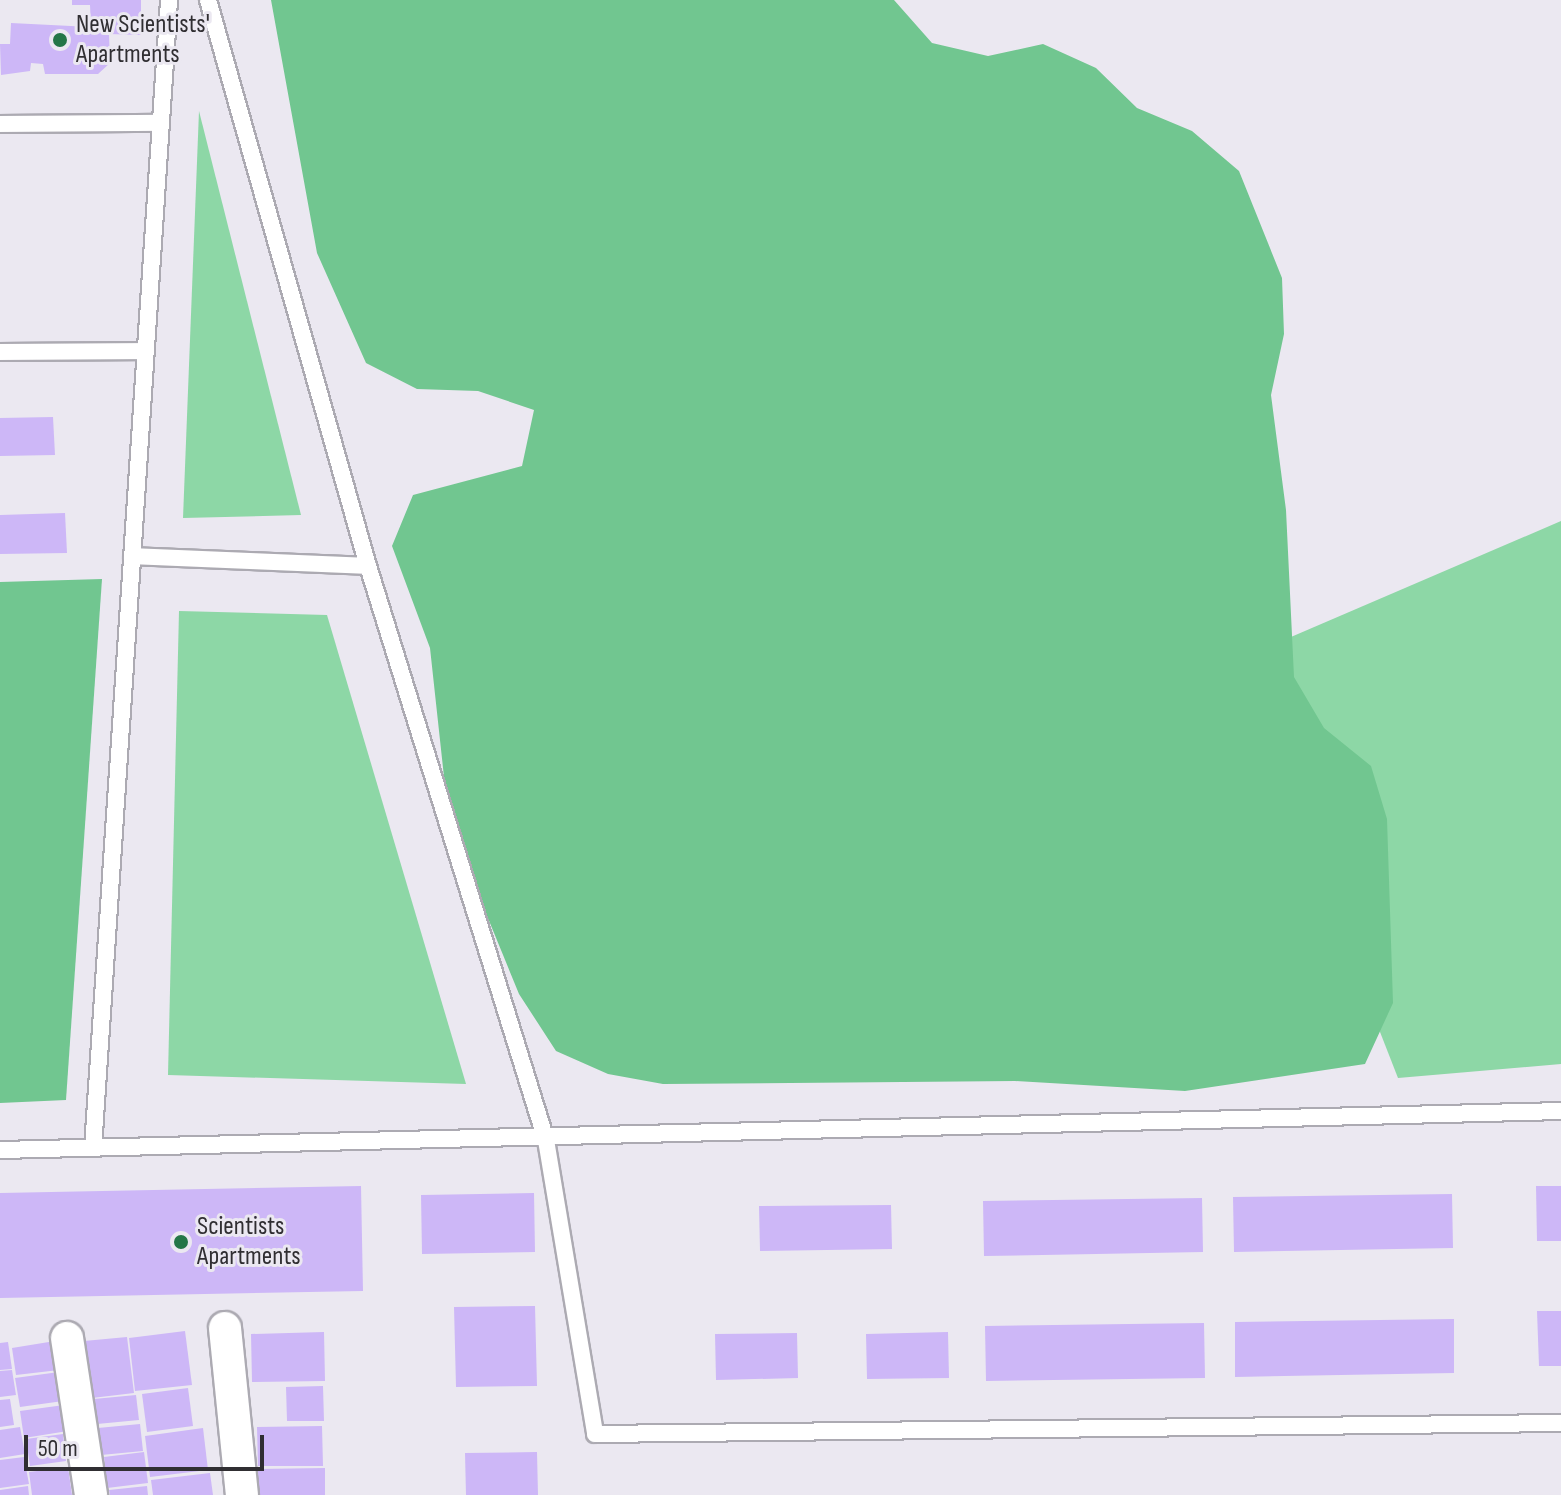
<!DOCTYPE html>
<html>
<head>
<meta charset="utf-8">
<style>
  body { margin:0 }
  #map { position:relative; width:1561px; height:1495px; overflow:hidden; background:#ebe8f1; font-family:"Sofia Sans Condensed",sans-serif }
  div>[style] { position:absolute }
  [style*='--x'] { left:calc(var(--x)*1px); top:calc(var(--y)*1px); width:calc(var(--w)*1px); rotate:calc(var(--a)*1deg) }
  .green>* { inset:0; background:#8dd7a6 }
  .forest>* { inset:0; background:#71c690 }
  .building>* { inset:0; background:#cdb7f7 }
  .roads { filter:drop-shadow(2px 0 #acaab2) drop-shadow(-2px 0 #acaab2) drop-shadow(0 2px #acaab2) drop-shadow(0 -2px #acaab2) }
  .lane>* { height:16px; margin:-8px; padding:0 8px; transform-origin:8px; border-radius:8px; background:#fff }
  .street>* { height:32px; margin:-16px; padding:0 16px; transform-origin:16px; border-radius:16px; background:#fff }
  .dots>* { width:22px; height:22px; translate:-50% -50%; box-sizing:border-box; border:4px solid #ebe8f1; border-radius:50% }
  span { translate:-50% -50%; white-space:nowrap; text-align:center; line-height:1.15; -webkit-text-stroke:6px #ebe8f1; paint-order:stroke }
  .poi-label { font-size:26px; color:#302e32 }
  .left { translate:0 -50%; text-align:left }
  .scale { position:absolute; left:24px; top:1435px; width:240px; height:36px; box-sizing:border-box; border:4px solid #302e32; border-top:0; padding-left:10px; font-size:24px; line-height:28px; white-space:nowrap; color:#302e32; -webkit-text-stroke:6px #ebe8f1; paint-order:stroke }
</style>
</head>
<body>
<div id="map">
  <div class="green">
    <div style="clip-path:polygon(199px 111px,301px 515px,183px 518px)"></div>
    <div style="clip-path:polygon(1561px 521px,1561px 1064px,1398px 1078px,1235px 661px)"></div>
    <div style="clip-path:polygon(179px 611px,327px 615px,466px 1084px,168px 1075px)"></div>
  </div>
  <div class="forest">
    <div style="clip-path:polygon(271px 0,894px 0,932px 43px,988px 56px,1043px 44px,1096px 68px,1137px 108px,1192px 131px,1239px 171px,1282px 278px,1284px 334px,1271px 395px,1286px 510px,1294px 677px,1324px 728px,1371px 766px,1387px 819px,1393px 1003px,1365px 1064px,1185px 1091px,1015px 1081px,663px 1084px,608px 1074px,556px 1051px,519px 994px,449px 823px,430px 648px,392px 546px,413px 495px,522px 466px,534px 410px,478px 391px,417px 389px,366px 363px,317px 253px)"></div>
    <div style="clip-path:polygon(102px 579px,66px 1100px,0 1103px,0 582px)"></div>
  </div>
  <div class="building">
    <div style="clip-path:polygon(72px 0,141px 0,141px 35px,109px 34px,110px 63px,98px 74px,45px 74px,43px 64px,31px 63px,30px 71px,1px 75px,0 44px,10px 44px,11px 23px,91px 27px,90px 5px,72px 5px)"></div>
    <div style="clip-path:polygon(53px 417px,55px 455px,0 456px,0 418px)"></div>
    <div style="clip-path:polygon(65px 513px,67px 553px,0 554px,0 515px)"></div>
    <div style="clip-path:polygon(361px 1186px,363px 1291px,0 1298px,0 1193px)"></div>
    <div style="clip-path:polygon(1536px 1186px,1561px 1186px,1561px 1241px,1537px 1241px)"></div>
    <div style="clip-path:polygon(534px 1193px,535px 1252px,422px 1254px,421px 1195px)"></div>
    <div style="clip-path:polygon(1452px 1194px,1453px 1248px,1234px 1252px,1233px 1197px)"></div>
    <div style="clip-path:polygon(1202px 1198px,1203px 1252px,984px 1256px,983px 1201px)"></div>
    <div style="clip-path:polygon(891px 1205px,892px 1249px,760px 1251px,759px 1206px)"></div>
    <div style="clip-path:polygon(535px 1306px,537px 1386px,456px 1387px,454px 1307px)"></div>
    <div style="clip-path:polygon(1537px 1311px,1561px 1311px,1561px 1366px,1539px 1366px)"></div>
    <div style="clip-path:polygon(1454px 1319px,1454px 1373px,1235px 1377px,1235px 1322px)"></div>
    <div style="clip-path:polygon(1204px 1323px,1205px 1378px,986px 1381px,985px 1326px)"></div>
    <div style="clip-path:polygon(185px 1331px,192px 1385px,135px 1391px,129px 1338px)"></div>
    <div style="clip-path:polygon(324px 1332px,325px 1381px,252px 1382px,251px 1334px)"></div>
    <div style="clip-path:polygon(948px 1332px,949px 1378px,867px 1379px,866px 1334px)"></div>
    <div style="clip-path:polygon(797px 1333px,798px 1378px,716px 1380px,715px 1334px)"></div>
    <div style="clip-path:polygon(127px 1337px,134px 1393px,92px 1398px,84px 1341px)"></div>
    <div style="clip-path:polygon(55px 1341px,59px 1370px,16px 1375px,12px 1348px)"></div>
    <div style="clip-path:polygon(8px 1342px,12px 1369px,0 1370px,0 1343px)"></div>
    <div style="clip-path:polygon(12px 1370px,16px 1395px,0 1397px,0 1371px)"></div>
    <div style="clip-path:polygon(59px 1372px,63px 1401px,20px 1407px,15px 1378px)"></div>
    <div style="clip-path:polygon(323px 1386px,324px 1421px,287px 1421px,286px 1387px)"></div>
    <div style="clip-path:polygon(188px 1388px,193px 1426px,147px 1432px,142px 1394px)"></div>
    <div style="clip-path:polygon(136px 1395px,139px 1420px,97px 1424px,94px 1399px)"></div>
    <div style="clip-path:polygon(10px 1399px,14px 1425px,0 1427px,0 1400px)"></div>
    <div style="clip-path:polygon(64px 1405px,68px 1431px,24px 1438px,20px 1411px)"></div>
    <div style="clip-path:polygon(140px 1424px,143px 1451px,101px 1455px,98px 1428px)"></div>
    <div style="clip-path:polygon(322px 1426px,323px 1466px,258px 1466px,257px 1427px)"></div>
    <div style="clip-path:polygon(20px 1427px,25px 1454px,0 1458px,0 1430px)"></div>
    <div style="clip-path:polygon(203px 1428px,208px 1470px,150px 1477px,145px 1436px)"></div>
    <div style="clip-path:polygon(63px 1434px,66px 1461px,30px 1466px,26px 1439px)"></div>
    <div style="clip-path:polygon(144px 1452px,148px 1483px,107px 1488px,104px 1457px)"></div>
    <div style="clip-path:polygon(537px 1452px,538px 1495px,466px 1495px,465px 1453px)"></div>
    <div style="clip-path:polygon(24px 1457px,29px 1484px,0 1488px,0 1460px)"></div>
    <div style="clip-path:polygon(68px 1467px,72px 1495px,32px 1495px,29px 1472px)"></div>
    <div style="clip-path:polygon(325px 1468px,325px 1495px,258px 1495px,258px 1469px)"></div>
    <div style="clip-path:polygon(210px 1473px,213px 1495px,153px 1495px,151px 1480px)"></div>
    <div style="clip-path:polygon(28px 1486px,29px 1495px,0 1495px,0 1490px)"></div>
    <div style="clip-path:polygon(147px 1486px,148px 1495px,110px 1495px,109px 1490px)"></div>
  </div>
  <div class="roads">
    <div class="lane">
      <div style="--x:208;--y:0;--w:588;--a:74.22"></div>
      <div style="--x:368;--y:566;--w:601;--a:72.77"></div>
      <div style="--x:546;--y:1140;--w:298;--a:80.5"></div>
      <div style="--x:595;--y:1434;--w:966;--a:-0.65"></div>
      <div style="--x:0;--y:124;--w:161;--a:-0.4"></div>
      <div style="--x:0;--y:352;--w:146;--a:-0.4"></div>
      <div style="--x:132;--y:556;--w:236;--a:2.4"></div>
      <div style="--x:93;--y:1148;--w:1151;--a:-86.21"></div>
      <div style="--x:0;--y:1150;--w:1561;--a:-1.43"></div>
    </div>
    <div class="street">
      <div style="--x:225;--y:1328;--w:168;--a:84.2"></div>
      <div style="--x:67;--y:1338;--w:159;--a:81.3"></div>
    </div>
  </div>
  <div class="dots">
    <div style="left:60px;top:40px;background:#247647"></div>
    <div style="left:181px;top:1242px;background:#247647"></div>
  </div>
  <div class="poi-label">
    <span class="left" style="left:76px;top:40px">New Scientists'<br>Apartments</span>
    <span class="left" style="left:197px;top:1242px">Scientists<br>Apartments</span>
  </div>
  <div class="scale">50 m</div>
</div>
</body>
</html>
